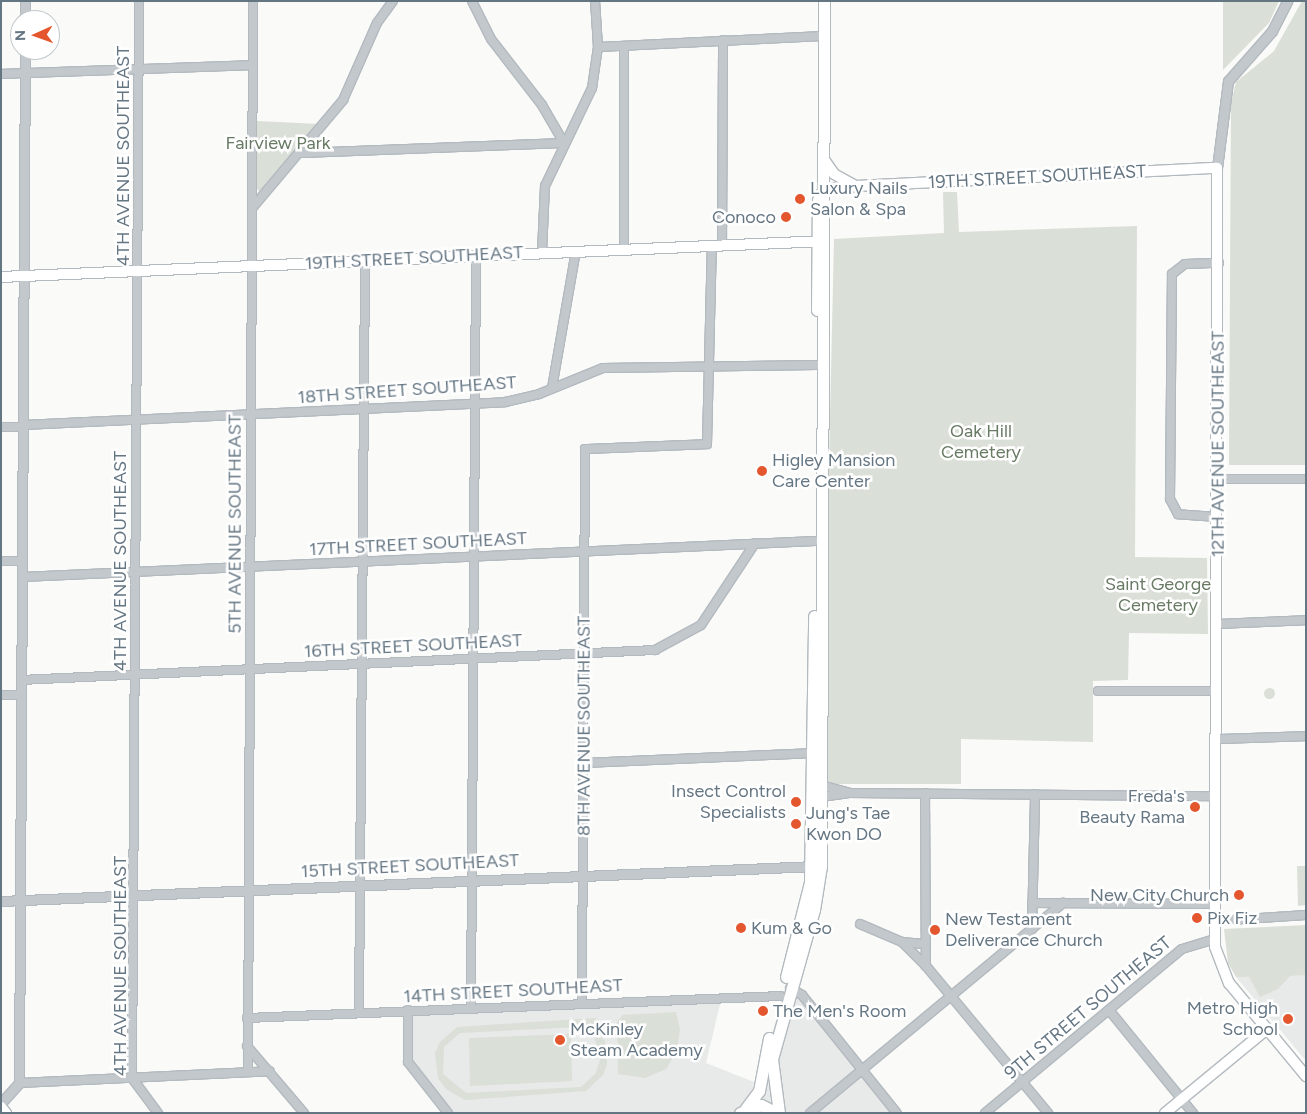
<!DOCTYPE html>
<html>
<head>
<meta charset="utf-8">
<style>
  body { margin:0 }
  #map { position:relative; width:1307px; height:1114px; overflow:hidden; background:#fafaf8; font-family:Figtree,sans-serif }
  div>[style] { position:absolute }
  [style*='--x'] { left:calc(var(--x)*1px); top:calc(var(--y)*1px); width:calc(var(--w)*1px); rotate:calc(var(--a)*1deg) }
  .built>* { inset:0; background:#e8e9e9 }
  .green>* { inset:0; background:#dadfd7 }
  .round { border-radius:50% }
  .roads { filter:drop-shadow(1px 0 #b3babf) drop-shadow(-1px 0 #b3babf) drop-shadow(0 1px #b3babf) drop-shadow(0 -1px #b3babf) }
  .minor>* { height:8px; margin:-4px; padding:0 4px; transform-origin:4px; border-radius:4px; background:#c3c8cc }
  .tertiary>* { height:9px; margin:-4.5px; padding:0 4.5px; transform-origin:4.5px; border-radius:4.5px; background:#c3c8cc }
  .secondary>* { height:10px; margin:-5px; padding:0 5px; transform-origin:5px; border-radius:5px; background:#fff }
  .primary>* { height:11px; margin:-5.5px; padding:0 5.5px; transform-origin:5.5px; border-radius:5.5px; background:#fff }
  .dots>* { width:14px; height:14px; translate:-50% -50%; box-sizing:border-box; border:2px solid #fff; border-radius:50% }
  span { translate:-50% -50%; white-space:nowrap; text-align:center; line-height:1.15; -webkit-text-stroke:5px #fff; paint-order:stroke }
  .park-label { font-size:18px; color:#687a64 }
  .street-label { font-size:18px; color:#657683 }
  .poi-label { font-size:18px; color:#657683 }
  .left { translate:0 -50%; text-align:left }
  .right { translate:-100% -50%; text-align:right }
  .frame { position:absolute; inset:0; border:2px solid #657683; pointer-events:none }
  .north { position:absolute; left:10px; top:10px; width:50px; height:50px; box-sizing:border-box; background:#fff; border:1px solid #c1c8cd; border-radius:50%; rotate:268deg; font-size:14px; font-weight:700; line-height:20px; text-align:center; color:#657683 }
  .north::after { content:''; display:block; margin:auto; width:18px; height:22px; background:#e4572e; clip-path:polygon(50% 0,100% 100%,50% 72%,0 100%) }
</style>
</head>
<body>
<div id="map">
  <div class="built">
    <div style="clip-path:polygon(1306px 975px,1306px 1061px,1236px 977px)"></div>
    <div style="clip-path:polygon(785px 989px,795px 991px,899px 1113px,749px 1113px)"></div>
    <div style="clip-path:polygon(722px 996px,706px 1063px,754px 1082px,748px 1113px,448px 1113px,408px 1062px,408px 1010px)"></div>
  </div>
  <div class="green">
    <div style="clip-path:polygon(1223px 1px,1279px 1px,1269px 23px,1223px 70px)"></div>
    <div style="clip-path:polygon(1302px 1px,1306px 1px,1306px 465px,1229px 465px,1231px 103px,1236px 82px,1274px 51px)"></div>
    <div style="clip-path:polygon(257px 121px,320px 124px,261px 193px,257px 189px)"></div>
    <div style="clip-path:polygon(943px 192px,957px 192px,959px 232px,1137px 226px,1135px 557px,1207px 558px,1208px 634px,1129px 633px,1128px 680px,1093px 681px,1093px 742px,961px 739px,961px 784px,828px 784px,825px 641px,834px 239px,944px 233px)"></div>
    <div class="round" style="left:1263.5px;top:687.5px;width:11px;height:11px"></div>
    <div style="clip-path:polygon(1297px 866px,1306px 866px,1306px 905px,1298px 906px)"></div>
    <div style="clip-path:polygon(1306px 925px,1306px 975px,1290px 976px,1278px 989px,1260px 997px,1249px 977px,1236px 977px,1228px 963px,1224px 929px)"></div>
    <div style="clip-path:polygon(676px 1012px,680px 1029px,677px 1050px,666px 1069px,645px 1078px,618px 1074px,617px 1022px,623px 1015px)"></div>
    <div style="clip-path:polygon(evenodd,596px 1018px,596px 1025px,590px 1025px,605px 1041px,607px 1064px,603px 1075px,586px 1091px,465px 1100px,446px 1089px,438px 1078px,435px 1053px,440px 1042px,457px 1027px,596px 1018px,577px 1027px,594px 1037px,601px 1056px,596px 1073px,581px 1087px,466px 1093px,443px 1074px,444px 1047px,460px 1033px,577px 1027px)"></div>
    <div style="clip-path:polygon(571px 1034px,572px 1081px,470px 1086px,469px 1038px)"></div>
  </div>
  <div class="roads">
    <div class="minor">
      <div style="--x:139;--y:1;--w:1077;--a:90.37"></div>
      <div style="--x:132;--y:1078;--w:44;--a:53.4"></div>
      <div style="--x:598;--y:47;--w:226;--a:-2.8"></div>
      <div style="--x:1;--y:74;--w:252;--a:-2"></div>
      <div style="--x:302;--y:153;--w:262;--a:-2.2"></div>
      <div style="--x:564;--y:143;--w:44;--a:-120.1"></div>
      <div style="--x:542;--y:105;--w:83;--a:-127.7"></div>
      <div style="--x:491;--y:39;--w:42;--a:-116.6"></div>
      <div style="--x:253;--y:207;--w:140;--a:-49.9"></div>
      <div style="--x:343;--y:100;--w:84;--a:-66.2"></div>
      <div style="--x:377;--y:23;--w:27;--a:-54"></div>
      <div style="--x:722;--y:244;--w:204;--a:-89.7"></div>
      <div style="--x:624;--y:249;--w:203;--a:-90"></div>
      <div style="--x:542;--y:252;--w:66;--a:-87.4"></div>
      <div style="--x:545;--y:186;--w:109;--a:-64.4"></div>
      <div style="--x:592;--y:88;--w:41;--a:-81.7"></div>
      <div style="--x:598;--y:47;--w:46;--a:-93.7"></div>
      <div style="--x:552;--y:388;--w:139;--a:-80.1"></div>
      <div style="--x:23;--y:425;--w:483;--a:-2.7"></div>
      <div style="--x:505;--y:402;--w:35;--a:-13"></div>
      <div style="--x:539;--y:394;--w:69;--a:-22.1"></div>
      <div style="--x:603;--y:368;--w:214;--a:-0.8"></div>
      <div style="--x:1;--y:427;--w:22;--a:0"></div>
      <div style="--x:1217;--y:479;--w:89;--a:0"></div>
      <div style="--x:1217;--y:517;--w:39;--a:-176"></div>
      <div style="--x:1178;--y:514;--w:17;--a:-118"></div>
      <div style="--x:1170;--y:499;--w:225;--a:-89.5"></div>
      <div style="--x:1172;--y:274;--w:16;--a:-38"></div>
      <div style="--x:1185;--y:264;--w:34;--a:-2"></div>
      <div style="--x:1;--y:561;--w:21;--a:0"></div>
      <div style="--x:22;--y:577;--w:794;--a:-2.6"></div>
      <div style="--x:1216;--y:624;--w:90;--a:-2.5"></div>
      <div style="--x:21;--y:680;--w:635;--a:-2.71"></div>
      <div style="--x:655;--y:650;--w:52;--a:-28.5"></div>
      <div style="--x:701;--y:625;--w:98;--a:-56.6"></div>
      <div style="--x:1098;--y:691;--w:118;--a:0"></div>
      <div style="--x:1;--y:695;--w:20;--a:0"></div>
      <div style="--x:1216;--y:739;--w:90;--a:-1.9"></div>
      <div style="--x:584;--y:763;--w:226;--a:-2.5"></div>
      <div style="--x:821;--y:785;--w:30;--a:15"></div>
      <div style="--x:850;--y:793;--w:365;--a:0.5"></div>
      <div style="--x:925;--y:793;--w:173;--a:89.7"></div>
      <div style="--x:926;--y:966;--w:191;--a:50.3"></div>
      <div style="--x:821;--y:797;--w:27;--a:-8"></div>
      <div style="--x:1032;--y:903;--w:183;--a:0.3"></div>
      <div style="--x:1214;--y:921;--w:92;--a:-3.7"></div>
      <div style="--x:860;--y:924;--w:46;--a:23.2"></div>
      <div style="--x:902;--y:942;--w:22;--a:5"></div>
      <div style="--x:1032;--y:929;--w:135;--a:-88.7"></div>
      <div style="--x:902;--y:942;--w:34;--a:45"></div>
      <div style="--x:790;--y:988;--w:14;--a:30"></div>
      <div style="--x:802;--y:995;--w:151;--a:51.2"></div>
      <div style="--x:582;--y:1002;--w:553;--a:-89.69"></div>
      <div style="--x:585;--y:449;--w:122;--a:-2.3"></div>
      <div style="--x:707;--y:444;--w:199;--a:-88.6"></div>
      <div style="--x:471;--y:1008;--w:752;--a:-89.62"></div>
      <div style="--x:408;--y:1010;--w:52;--a:90"></div>
      <div style="--x:408;--y:1062;--w:65;--a:51.9"></div>
      <div style="--x:1109;--y:1010;--w:133;--a:50.8"></div>
      <div style="--x:359;--y:1013;--w:752;--a:-89.54"></div>
      <div style="--x:247;--y:1018;--w:534;--a:-2.36"></div>
      <div style="--x:247;--y:1046;--w:88;--a:49.6"></div>
      <div style="--x:248;--y:1072;--w:1071;--a:-89.73"></div>
      <div style="--x:19;--y:1083;--w:251;--a:-2.7"></div>
      <div style="--x:810;--y:1113;--w:329;--a:-39.7"></div>
      <div style="--x:985;--y:1113;--w:256;--a:-39.8"></div>
      <div style="--x:1182;--y:949;--w:34;--a:-17"></div>
    </div>
    <div class="tertiary">
      <div style="--x:25;--y:20;--w:19;--a:-90"></div>
      <div style="--x:1217;--y:168;--w:88;--a:-82.8"></div>
      <div style="--x:1228;--y:81;--w:67;--a:-48.7"></div>
      <div style="--x:1272;--y:31;--w:34;--a:-63"></div>
      <div style="--x:1;--y:901;--w:815;--a:-2.46"></div>
      <div style="--x:1;--y:1103;--w:27;--a:-48"></div>
      <div style="--x:19;--y:1083;--w:1033;--a:-89.67"></div>
    </div>
    <div class="secondary">
      <div style="--x:823;--y:158;--w:19;--a:55"></div>
      <div style="--x:834;--y:174;--w:25;--a:29"></div>
      <div style="--x:856;--y:186;--w:361;--a:-2.9"></div>
      <div style="--x:1217;--y:168;--w:779;--a:90.15"></div>
      <div style="--x:1215;--y:947;--w:39;--a:69"></div>
      <div style="--x:1229;--y:983;--w:121;--a:50.4"></div>
      <div style="--x:823;--y:190;--w:33;--a:-7"></div>
      <div style="--x:1;--y:277;--w:824;--a:-2.5"></div>
      <div style="--x:1;--y:1107;--w:8;--a:50"></div>
      <div style="--x:1165;--y:1113;--w:132;--a:-39.5"></div>
    </div>
    <div class="primary">
      <div style="--x:817;--y:310;--w:110;--a:-89.5"></div>
      <div style="--x:818;--y:200;--w:11;--a:-63"></div>
      <div style="--x:786;--y:977;--w:98;--a:-75.8"></div>
      <div style="--x:810;--y:882;--w:266;--a:-89.1"></div>
      <div style="--x:746;--y:1108;--w:21;--a:-53"></div>
      <div style="--x:759;--y:1091;--w:54;--a:-79.3"></div>
      <div style="--x:740;--y:1113;--w:22;--a:-21"></div>
      <div style="--x:761;--y:1105;--w:18;--a:27"></div>
      <div style="--x:779;--y:1113;--w:54;--a:-97.4"></div>
      <div style="--x:772;--y:1059;--w:155;--a:-74.3"></div>
      <div style="--x:814;--y:910;--w:45;--a:-81"></div>
      <div style="--x:821;--y:866;--w:865;--a:-89.8"></div>
    </div>
  </div>
  <div class="dots">
    <div style="left:800px;top:199px;background:#e4572e"></div>
    <div style="left:786px;top:217px;background:#e4572e"></div>
    <div style="left:762px;top:471px;background:#e4572e"></div>
    <div style="left:796px;top:802px;background:#e4572e"></div>
    <div style="left:1195px;top:807px;background:#e4572e"></div>
    <div style="left:796px;top:824px;background:#e4572e"></div>
    <div style="left:1239px;top:895px;background:#e4572e"></div>
    <div style="left:1197px;top:918px;background:#e4572e"></div>
    <div style="left:741px;top:928px;background:#e4572e"></div>
    <div style="left:935px;top:930px;background:#e4572e"></div>
    <div style="left:763px;top:1011px;background:#e4572e"></div>
    <div style="left:1288px;top:1019px;background:#e4572e"></div>
    <div style="left:560px;top:1040px;background:#e4572e"></div>
  </div>
  <div class="park-label">
    <span style="left:278px;top:143px">Fairview Park</span>
    <span style="left:981px;top:442px">Oak Hill<br>Cemetery</span>
    <span style="left:1158px;top:595px">Saint George<br>Cemetery</span>
  </div>
  <div class="street-label">
    <span style="left:123px;top:156px;rotate:-90deg">4TH AVENUE SOUTHEAST</span>
    <span style="left:1037px;top:177px;rotate:-3deg">19TH STREET SOUTHEAST</span>
    <span style="left:414px;top:258px;rotate:-3deg">19TH STREET SOUTHEAST</span>
    <span style="left:407px;top:390px;rotate:-4deg">18TH STREET SOUTHEAST</span>
    <span style="left:1218px;top:444px;rotate:-90deg">12TH AVENUE SOUTHEAST</span>
    <span style="left:235px;top:524px;rotate:-90deg">5TH AVENUE SOUTHEAST</span>
    <span style="left:418px;top:544px;rotate:-3deg">17TH STREET SOUTHEAST</span>
    <span style="left:120px;top:561px;rotate:-90deg">4TH AVENUE SOUTHEAST</span>
    <span style="left:413px;top:646px;rotate:-3deg">16TH STREET SOUTHEAST</span>
    <span style="left:584px;top:726px;rotate:-90deg">8TH AVENUE SOUTHEAST</span>
    <span style="left:410px;top:866px;rotate:-3deg">15TH STREET SOUTHEAST</span>
    <span style="left:120px;top:966px;rotate:-90deg">4TH AVENUE SOUTHEAST</span>
    <span style="left:513px;top:991px;rotate:-3deg">14TH STREET SOUTHEAST</span>
    <span style="left:1088px;top:1008px;rotate:-40deg">9TH STREET SOUTHEAST</span>
  </div>
  <div class="poi-label">
    <span class="left" style="left:810px;top:199px">Luxury Nails<br>Salon &amp; Spa</span>
    <span class="right" style="left:776px;top:217px">Conoco</span>
    <span class="left" style="left:772px;top:471px">Higley Mansion<br>Care Center</span>
    <span class="right" style="left:786px;top:802px">Insect Control<br>Specialists</span>
    <span class="right" style="left:1185px;top:807px">Freda's<br>Beauty Rama</span>
    <span class="left" style="left:806px;top:824px">Jung's Tae<br>Kwon DO</span>
    <span class="right" style="left:1229px;top:895px">New City Church</span>
    <span class="left" style="left:1207px;top:918px">Pix Fiz</span>
    <span class="left" style="left:945px;top:930px">New Testament<br>Deliverance Church</span>
    <span class="left" style="left:751px;top:928px">Kum &amp; Go</span>
    <span class="right" style="left:1278px;top:1019px">Metro High<br>School</span>
    <span class="left" style="left:773px;top:1011px">The Men's Room</span>
    <span class="left" style="left:570px;top:1040px">McKinley<br>Steam Academy</span>
  </div>
  <div class="frame"></div>
  <div class="north">N</div>
</div>
</body>
</html>
